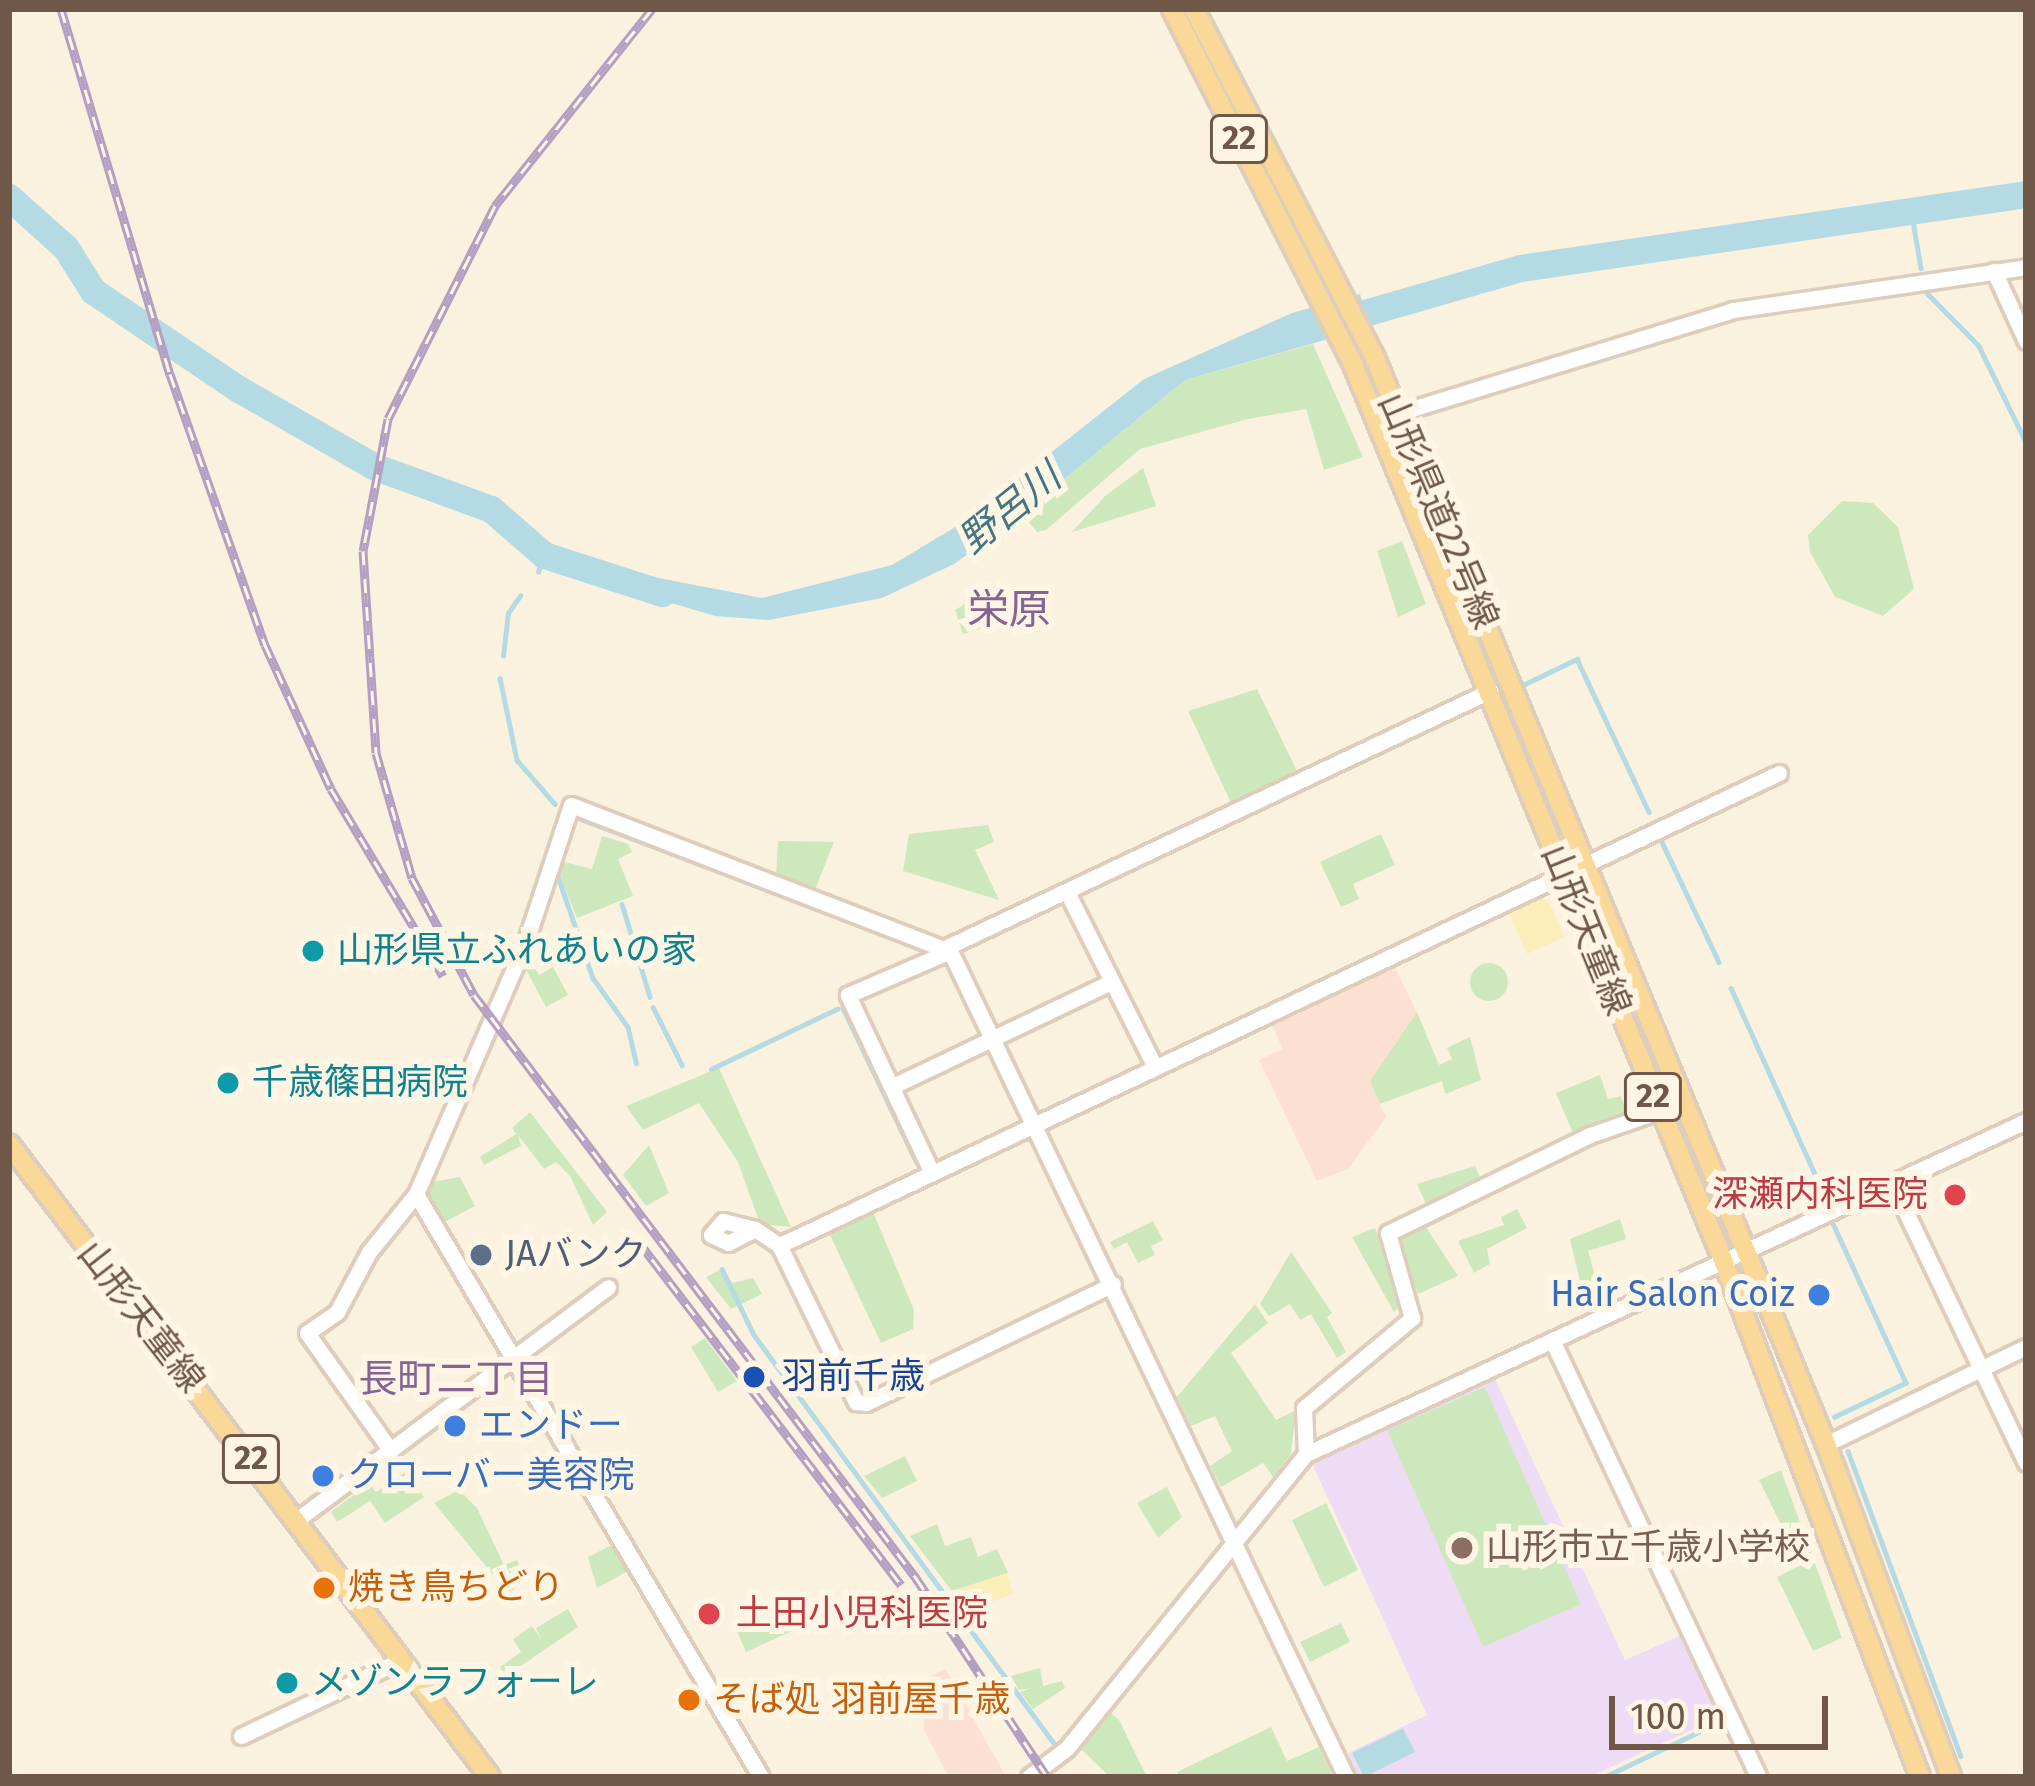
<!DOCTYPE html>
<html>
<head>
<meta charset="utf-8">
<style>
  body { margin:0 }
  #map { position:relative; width:2035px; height:1786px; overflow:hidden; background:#fbf1df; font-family:"Fira Sans","Noto Sans JP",sans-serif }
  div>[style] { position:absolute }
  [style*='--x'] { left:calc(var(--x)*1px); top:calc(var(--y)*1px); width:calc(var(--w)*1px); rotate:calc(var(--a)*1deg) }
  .commercial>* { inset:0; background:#fce0d2 }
  .education>* { inset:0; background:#eedcf7 }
  .green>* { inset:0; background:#cee8be }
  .round { border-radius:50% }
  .sand>* { inset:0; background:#fbeeb9 }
  .water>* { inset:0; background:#b4dbe4 }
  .stream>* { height:4.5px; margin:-2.25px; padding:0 2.25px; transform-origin:2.25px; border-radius:2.25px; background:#b4dbe4 }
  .river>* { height:27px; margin:-13.5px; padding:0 13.5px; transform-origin:13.5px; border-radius:13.5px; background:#b4dbe4 }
  .roads { filter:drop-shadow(3px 0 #dfcdbb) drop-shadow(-3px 0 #dfcdbb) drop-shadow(0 3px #dfcdbb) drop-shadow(0 -3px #dfcdbb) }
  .minor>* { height:15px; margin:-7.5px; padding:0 7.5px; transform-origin:7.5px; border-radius:7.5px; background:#fff }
  .major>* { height:18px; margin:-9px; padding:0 9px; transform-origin:9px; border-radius:9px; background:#f9d898 }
  .rail>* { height:9px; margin-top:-4.5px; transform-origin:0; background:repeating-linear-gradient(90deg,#fff5e4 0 14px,#b49fc3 0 28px); box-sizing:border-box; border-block:3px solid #b49fc3 }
  .dots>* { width:33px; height:33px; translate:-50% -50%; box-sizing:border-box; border:6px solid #fff5e4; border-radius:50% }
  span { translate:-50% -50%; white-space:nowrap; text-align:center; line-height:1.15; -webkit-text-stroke:12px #fff5e4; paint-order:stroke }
  .shield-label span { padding:3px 9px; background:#fff5e4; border:3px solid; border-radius:9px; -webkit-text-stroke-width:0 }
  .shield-label { font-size:33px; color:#705848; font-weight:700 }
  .street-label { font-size:36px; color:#705848 }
  .culture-label { font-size:36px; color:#0d838f }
  .left { translate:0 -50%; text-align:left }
  .health-label { font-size:36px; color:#be3a42 }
  .right { translate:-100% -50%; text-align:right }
  .service-label { font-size:36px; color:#4e5e75 }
  .shop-label { font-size:36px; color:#366cbe }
  .transit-label { font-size:36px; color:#164399 }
  .education-label { font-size:36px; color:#785e54 }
  .food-label { font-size:36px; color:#c56008 }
  .water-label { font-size:39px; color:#427684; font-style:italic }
  .neighbourhood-label { font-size:39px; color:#856394 }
  .quarter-label { font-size:42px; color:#856394 }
  .frame { position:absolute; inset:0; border:12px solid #705848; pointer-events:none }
  .scale { position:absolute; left:1609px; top:1696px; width:219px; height:54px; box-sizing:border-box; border:6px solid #705848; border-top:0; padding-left:15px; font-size:36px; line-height:42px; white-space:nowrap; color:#705848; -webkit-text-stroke:9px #fff5e4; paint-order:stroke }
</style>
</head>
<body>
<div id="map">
  <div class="commercial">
    <div style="clip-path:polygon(1393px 964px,1417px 1012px,1370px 1081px,1386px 1117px,1348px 1169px,1317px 1181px,1259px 1060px,1283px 1049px,1271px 1024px)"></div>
    <div style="clip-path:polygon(946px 1669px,1006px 1777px,949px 1777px,924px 1730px,927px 1678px)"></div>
  </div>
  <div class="education">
    <div style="clip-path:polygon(1495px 1379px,1625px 1660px,1684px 1634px,1722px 1716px,1589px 1777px,1359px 1777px,1348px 1753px,1427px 1715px,1312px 1463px)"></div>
  </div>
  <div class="green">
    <div style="clip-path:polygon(1313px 344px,1363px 457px,1324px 470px,1306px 409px,1248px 419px,1140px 449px,1046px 530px,1037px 532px,1022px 514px,1185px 380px)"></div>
    <div style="clip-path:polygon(1143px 468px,1156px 506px,1072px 532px,1105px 496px)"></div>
    <div style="clip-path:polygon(1842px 501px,1873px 503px,1898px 527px,1914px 589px,1883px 616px,1835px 597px,1810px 552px,1808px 535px)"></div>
    <div style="clip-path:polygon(1402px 541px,1426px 604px,1398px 617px,1377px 551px)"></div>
    <div style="clip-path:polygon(996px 586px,1008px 620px,963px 634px,955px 610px)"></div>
    <div style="clip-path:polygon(1257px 689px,1299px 775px,1232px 805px,1188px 711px)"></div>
    <div style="clip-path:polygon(988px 825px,994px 842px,975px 850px,999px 900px,903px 871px,909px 834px)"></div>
    <div style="clip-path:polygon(1381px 834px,1395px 865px,1353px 884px,1359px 899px,1341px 907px,1320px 862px)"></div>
    <div style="clip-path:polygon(602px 836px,628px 844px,632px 852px,618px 859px,633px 896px,577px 918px,558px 871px,561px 861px,592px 869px)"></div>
    <div style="clip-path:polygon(778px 841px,834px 842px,814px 892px,776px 877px)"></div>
    <div style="clip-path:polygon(530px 960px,539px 975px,553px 967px,568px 995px,546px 1007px,523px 964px)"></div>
    <div class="round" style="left:1470px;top:963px;width:38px;height:38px"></div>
    <div style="clip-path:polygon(1417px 1012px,1439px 1065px,1452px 1059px,1447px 1048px,1470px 1037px,1481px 1080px,1445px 1094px,1442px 1081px,1380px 1104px,1370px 1081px)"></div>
    <div style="clip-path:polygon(719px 1068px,791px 1227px,760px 1224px,738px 1162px,699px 1103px,643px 1130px,626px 1106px)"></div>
    <div style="clip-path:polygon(1600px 1075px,1608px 1099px,1621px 1096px,1627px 1115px,1574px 1136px,1556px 1093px)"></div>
    <div style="clip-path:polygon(530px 1112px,607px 1212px,593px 1225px,570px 1176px,556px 1162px,544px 1169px,518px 1135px,521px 1146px,484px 1165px,480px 1157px,516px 1134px,512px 1128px)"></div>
    <div style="clip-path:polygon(649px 1145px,669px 1193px,646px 1206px,623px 1175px)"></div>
    <div style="clip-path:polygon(1475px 1166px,1481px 1179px,1426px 1204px,1417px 1184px)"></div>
    <div style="clip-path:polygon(460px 1177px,475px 1206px,439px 1225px,426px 1183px)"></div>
    <div style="clip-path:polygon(1517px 1209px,1527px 1228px,1487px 1249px,1490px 1264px,1474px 1273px,1458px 1241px,1504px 1225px,1501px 1217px)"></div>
    <div style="clip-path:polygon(873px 1212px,914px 1310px,913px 1329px,881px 1343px,829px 1233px)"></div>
    <div style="clip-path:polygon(1620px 1219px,1626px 1239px,1588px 1251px,1599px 1290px,1583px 1294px,1570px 1239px)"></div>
    <div style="clip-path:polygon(1153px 1221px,1163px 1240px,1151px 1246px,1155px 1255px,1138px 1263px,1127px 1242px,1114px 1249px,1110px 1242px)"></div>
    <div style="clip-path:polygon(1424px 1224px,1458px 1276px,1418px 1294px,1397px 1247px,1402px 1233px)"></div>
    <div style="clip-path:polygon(1375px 1228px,1404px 1302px,1394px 1312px,1352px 1237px)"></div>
    <div style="clip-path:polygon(1291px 1252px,1332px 1313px,1327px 1317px,1346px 1352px,1337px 1358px,1311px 1314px,1300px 1320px,1290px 1304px,1269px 1316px,1260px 1304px)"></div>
    <div style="clip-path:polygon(724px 1268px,732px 1283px,753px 1278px,762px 1294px,731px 1309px,706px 1277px)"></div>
    <div style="clip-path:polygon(1255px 1304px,1268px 1323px,1231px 1353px,1276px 1420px,1296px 1410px,1291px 1454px,1273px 1477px,1263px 1463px,1221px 1487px,1210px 1466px,1232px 1451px,1215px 1416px,1191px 1426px,1177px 1397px)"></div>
    <div style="clip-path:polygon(705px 1338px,737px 1381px,718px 1392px,691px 1347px)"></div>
    <div style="clip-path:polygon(1485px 1387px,1581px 1604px,1483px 1647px,1387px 1430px)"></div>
    <div style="clip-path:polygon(905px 1456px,917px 1481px,882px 1498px,864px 1476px)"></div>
    <div style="clip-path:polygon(1781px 1470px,1842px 1638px,1813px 1651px,1777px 1577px,1801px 1565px,1759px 1480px)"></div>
    <div style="clip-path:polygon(407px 1471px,424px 1497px,385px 1523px,370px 1501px,337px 1522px,331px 1512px,369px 1483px,376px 1492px)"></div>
    <div style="clip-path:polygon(1167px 1487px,1182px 1517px,1158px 1538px,1137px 1503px)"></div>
    <div style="clip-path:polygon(459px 1490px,477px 1508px,504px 1565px,517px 1560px,526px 1576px,509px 1594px,434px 1503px)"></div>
    <div style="clip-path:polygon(1326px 1503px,1358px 1570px,1324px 1587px,1292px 1520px)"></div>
    <div style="clip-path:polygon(937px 1524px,945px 1546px,971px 1537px,978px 1557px,997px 1549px,1008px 1573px,952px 1591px,910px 1536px)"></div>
    <div style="clip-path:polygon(616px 1543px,630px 1570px,597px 1588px,588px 1557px)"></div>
    <div style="clip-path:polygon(568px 1609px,578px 1627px,506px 1676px,500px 1667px,521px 1652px,513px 1639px,532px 1626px,541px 1639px,536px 1628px)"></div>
    <div style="clip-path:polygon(757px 1613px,765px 1630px,787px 1621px,792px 1631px,746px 1652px,734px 1624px)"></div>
    <div style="clip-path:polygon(1341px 1623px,1350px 1642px,1310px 1662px,1300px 1642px)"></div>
    <div style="clip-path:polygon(1040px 1668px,1043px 1686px,1062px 1681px,1065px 1688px,1033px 1709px,1020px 1692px,1031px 1688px,1019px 1690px,1011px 1676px)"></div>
    <div style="clip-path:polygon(1110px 1712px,1119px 1720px,1147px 1777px,1110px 1777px,1080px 1748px)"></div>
    <div style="clip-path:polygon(1271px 1727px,1287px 1761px,1319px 1747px,1333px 1777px,1179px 1777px,1177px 1772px)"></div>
  </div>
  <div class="sand">
    <div style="clip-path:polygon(1537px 896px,1549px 902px,1564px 937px,1527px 954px,1508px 911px)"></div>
    <div style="clip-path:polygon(1007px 1574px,1013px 1594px,966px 1611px,952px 1591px)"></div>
  </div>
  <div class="water">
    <div style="clip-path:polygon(1360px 294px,1370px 327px,1185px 380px,1006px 527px,954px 564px,882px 598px,769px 620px,715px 616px,624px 589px,633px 573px,762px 598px,892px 565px,962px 523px,1144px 379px,1292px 313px)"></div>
    <div style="clip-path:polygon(1403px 1728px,1415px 1752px,1364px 1777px,1352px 1753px)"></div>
  </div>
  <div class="stream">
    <div style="--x:1911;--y:209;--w:60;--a:80.4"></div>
    <div style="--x:1927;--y:293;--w:74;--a:45.5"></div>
    <div style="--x:1979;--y:346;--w:107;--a:63.9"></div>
    <div style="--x:538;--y:572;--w:18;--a:-71"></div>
    <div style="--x:503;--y:656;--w:43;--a:-83.4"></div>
    <div style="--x:508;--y:613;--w:21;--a:-55"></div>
    <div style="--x:500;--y:678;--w:84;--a:78.3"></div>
    <div style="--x:517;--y:760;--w:58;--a:49.2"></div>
    <div style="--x:1525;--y:684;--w:58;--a:-25.7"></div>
    <div style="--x:1577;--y:659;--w:169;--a:64.8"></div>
    <div style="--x:1367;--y:758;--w:113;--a:-25.2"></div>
    <div style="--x:578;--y:818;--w:280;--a:20.7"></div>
    <div style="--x:1662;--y:842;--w:133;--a:64.6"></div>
    <div style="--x:558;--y:876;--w:108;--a:71.1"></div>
    <div style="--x:593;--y:978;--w:60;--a:54.5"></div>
    <div style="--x:628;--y:1027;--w:37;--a:77"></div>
    <div style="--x:1077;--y:896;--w:225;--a:-25.8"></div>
    <div style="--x:622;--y:904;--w:97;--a:73.2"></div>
    <div style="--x:967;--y:946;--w:107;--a:-24.9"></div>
    <div style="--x:1731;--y:988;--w:226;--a:65.7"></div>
    <div style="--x:653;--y:1007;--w:65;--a:63.4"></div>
    <div style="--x:843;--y:1008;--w:170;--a:64.5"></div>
    <div style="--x:711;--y:1069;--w:140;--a:-25.5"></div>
    <div style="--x:1831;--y:1219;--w:180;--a:65.4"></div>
    <div style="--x:1906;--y:1383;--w:79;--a:154.4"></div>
    <div style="--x:722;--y:1269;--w:73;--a:64.1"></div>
    <div style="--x:754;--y:1335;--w:505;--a:53.7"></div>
    <div style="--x:1848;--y:1451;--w:325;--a:69.7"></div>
    <div style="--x:1604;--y:1777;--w:128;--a:-25.4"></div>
  </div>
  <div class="river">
    <div style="--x:9;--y:197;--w:76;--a:41.8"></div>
    <div style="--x:66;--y:248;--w:51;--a:57.9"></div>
    <div style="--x:93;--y:291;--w:174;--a:34"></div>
    <div style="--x:237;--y:388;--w:157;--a:29.8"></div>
    <div style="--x:373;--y:466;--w:126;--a:20"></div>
    <div style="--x:491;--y:509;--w:70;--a:41"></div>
    <div style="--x:544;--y:555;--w:124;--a:17.9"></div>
    <div style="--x:1330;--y:323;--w:198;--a:-16.1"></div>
    <div style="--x:1520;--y:268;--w:511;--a:-8.32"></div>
  </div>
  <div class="roads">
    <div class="minor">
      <div style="--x:1994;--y:271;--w:77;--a:65.4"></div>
      <div style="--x:1376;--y:420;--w:374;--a:-17.1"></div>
      <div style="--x:1733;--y:310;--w:296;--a:-8.3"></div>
      <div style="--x:1067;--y:892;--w:196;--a:63.3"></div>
      <div style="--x:945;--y:948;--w:603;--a:-25.25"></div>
      <div style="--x:893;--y:1086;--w:242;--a:-25.5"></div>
      <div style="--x:932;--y:1173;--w:197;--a:-115.3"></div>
      <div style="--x:848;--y:995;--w:111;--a:-23.3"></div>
      <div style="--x:1892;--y:1183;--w:310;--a:64.4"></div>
      <div style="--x:755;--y:1229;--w:33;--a:-166"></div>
      <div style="--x:723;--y:1221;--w:18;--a:131"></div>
      <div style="--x:711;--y:1235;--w:19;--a:25"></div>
      <div style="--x:728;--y:1243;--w:30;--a:-27"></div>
      <div style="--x:755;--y:1229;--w:29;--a:34"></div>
      <div style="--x:779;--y:1245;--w:20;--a:-24"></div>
      <div style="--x:797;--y:1237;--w:1086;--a:-25.29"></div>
      <div style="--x:779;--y:1245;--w:175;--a:63.9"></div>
      <div style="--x:856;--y:1402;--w:10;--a:6"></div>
      <div style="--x:866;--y:1403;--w:274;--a:-25.7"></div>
      <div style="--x:1552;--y:1340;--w:484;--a:64.7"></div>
      <div style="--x:1826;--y:1444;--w:222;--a:-25.9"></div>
      <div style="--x:391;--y:1451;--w:145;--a:-125.4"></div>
      <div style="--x:307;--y:1333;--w:37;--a:-35"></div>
      <div style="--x:337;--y:1312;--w:68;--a:-61.9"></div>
      <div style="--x:369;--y:1252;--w:75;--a:-51"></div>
      <div style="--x:1306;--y:1454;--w:46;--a:-92.5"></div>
      <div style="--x:1304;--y:1408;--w:141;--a:-39.8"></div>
      <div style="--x:1412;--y:1318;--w:88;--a:-105.8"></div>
      <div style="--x:1388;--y:1233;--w:225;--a:-25.9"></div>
      <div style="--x:1590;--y:1135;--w:73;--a:-19.2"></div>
      <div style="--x:298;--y:1519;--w:387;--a:-36.8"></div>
      <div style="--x:241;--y:1736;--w:177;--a:-25.4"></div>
      <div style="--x:761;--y:1777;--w:677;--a:-120.62"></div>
      <div style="--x:416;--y:1194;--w:276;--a:-66.5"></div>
      <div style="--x:526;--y:941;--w:143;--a:-71.7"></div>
      <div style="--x:571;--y:805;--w:406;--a:21.1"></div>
      <div style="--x:950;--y:951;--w:916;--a:64.39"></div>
      <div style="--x:1029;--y:1777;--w:48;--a:-37.3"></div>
      <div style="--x:1067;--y:1748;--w:379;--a:-50.9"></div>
      <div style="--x:1306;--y:1454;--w:793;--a:-24.82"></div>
    </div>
    <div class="major">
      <div style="--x:1172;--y:9;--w:396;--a:63"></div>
      <div style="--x:1352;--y:362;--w:972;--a:67.55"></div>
      <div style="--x:1723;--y:1260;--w:553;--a:69.14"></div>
      <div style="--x:1194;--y:9;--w:391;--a:62.6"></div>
      <div style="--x:1374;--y:356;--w:1178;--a:67.44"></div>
      <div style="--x:1826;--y:1444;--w:356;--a:69.4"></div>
      <div style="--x:9;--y:1144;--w:795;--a:52.77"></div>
    </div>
  </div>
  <div class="rail">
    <div style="--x:61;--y:9;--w:381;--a:73.4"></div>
    <div style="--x:170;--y:374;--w:287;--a:70.7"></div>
    <div style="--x:265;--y:645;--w:158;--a:65.4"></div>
    <div style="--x:331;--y:789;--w:218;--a:59.1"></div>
    <div style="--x:652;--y:9;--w:252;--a:128.6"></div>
    <div style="--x:495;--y:206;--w:238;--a:116.7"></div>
    <div style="--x:388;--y:419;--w:134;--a:100.7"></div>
    <div style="--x:363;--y:551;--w:202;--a:86.3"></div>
    <div style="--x:376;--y:753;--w:130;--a:73.9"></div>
    <div style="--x:412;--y:878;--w:132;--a:62.1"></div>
    <div style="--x:474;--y:995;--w:732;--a:52.83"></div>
    <div style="--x:916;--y:1578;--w:238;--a:56.6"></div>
    <div style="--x:635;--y:1237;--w:438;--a:52.6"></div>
  </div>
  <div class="dots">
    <div style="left:313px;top:951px;background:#0f9aa8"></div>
    <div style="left:228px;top:1083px;background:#0f9aa8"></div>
    <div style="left:1955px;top:1195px;background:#e0444e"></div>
    <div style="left:481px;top:1255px;background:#5c6f8a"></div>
    <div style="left:1819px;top:1295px;background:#3f7fe0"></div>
    <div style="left:754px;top:1377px;background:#1a4fb4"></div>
    <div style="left:455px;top:1426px;background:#3f7fe0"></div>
    <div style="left:323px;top:1476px;background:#3f7fe0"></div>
    <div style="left:1462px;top:1548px;background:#8d6e63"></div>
    <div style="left:324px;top:1588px;background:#e8710a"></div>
    <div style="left:709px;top:1614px;background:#e0444e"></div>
    <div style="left:287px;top:1683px;background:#0f9aa8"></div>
    <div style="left:689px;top:1700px;background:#e8710a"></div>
  </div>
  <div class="shield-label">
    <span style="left:1239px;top:139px">22</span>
    <span style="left:1653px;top:1097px">22</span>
    <span style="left:251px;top:1459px">22</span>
  </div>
  <div class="street-label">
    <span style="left:1438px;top:511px;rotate:67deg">山形県道22号線</span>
    <span style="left:1586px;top:930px;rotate:68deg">山形天童線</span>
    <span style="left:141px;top:1317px;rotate:52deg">山形天童線</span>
  </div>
  <div class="culture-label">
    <span class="left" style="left:337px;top:951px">山形県立ふれあいの家</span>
    <span class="left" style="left:252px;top:1083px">千歳篠田病院</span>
    <span class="left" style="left:311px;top:1683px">メゾンラフォーレ</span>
  </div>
  <div class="health-label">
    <span class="right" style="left:1928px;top:1195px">深瀬内科医院</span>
    <span class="left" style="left:736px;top:1614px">土田小児科医院</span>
  </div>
  <div class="service-label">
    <span class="left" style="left:505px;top:1255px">JAバンク</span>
  </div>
  <div class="shop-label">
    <span class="right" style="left:1795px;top:1295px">Hair Salon Coiz</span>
    <span class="left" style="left:479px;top:1426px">エンドー</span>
    <span class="left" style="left:347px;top:1476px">クローバー美容院</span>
  </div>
  <div class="transit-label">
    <span class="left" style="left:781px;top:1377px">羽前千歳</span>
  </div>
  <div class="education-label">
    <span class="left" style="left:1486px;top:1548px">山形市立千歳小学校</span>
  </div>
  <div class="food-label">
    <span class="left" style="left:348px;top:1588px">焼き鳥ちどり</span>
    <span class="left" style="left:713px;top:1700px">そば処 羽前屋千歳</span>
  </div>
  <div class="water-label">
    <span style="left:1010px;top:509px;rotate:-39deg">野呂川</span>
  </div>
  <div class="neighbourhood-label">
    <span style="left:456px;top:1379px">長町二丁目</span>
  </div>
  <div class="quarter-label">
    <span style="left:1009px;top:610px">栄原</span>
  </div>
  <div class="frame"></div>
  <div class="scale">100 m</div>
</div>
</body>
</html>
